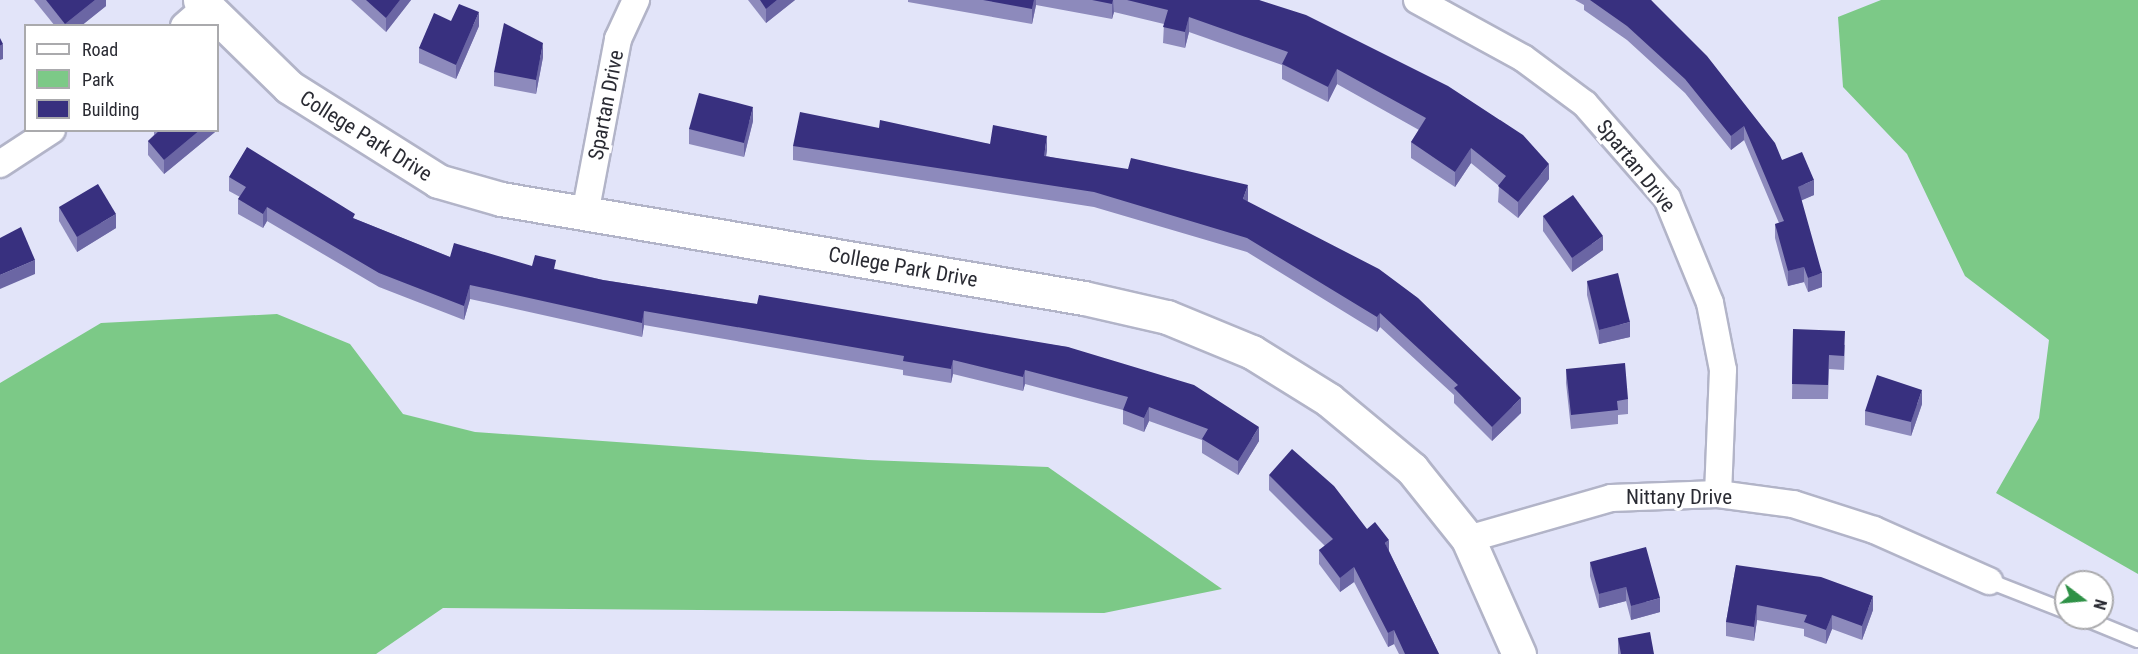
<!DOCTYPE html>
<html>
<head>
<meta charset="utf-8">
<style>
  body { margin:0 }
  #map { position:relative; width:2138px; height:654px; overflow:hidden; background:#e2e4f9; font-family:"Roboto Condensed",sans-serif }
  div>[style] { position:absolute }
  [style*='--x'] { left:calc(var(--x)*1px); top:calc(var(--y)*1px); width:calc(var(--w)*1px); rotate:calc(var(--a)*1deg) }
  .green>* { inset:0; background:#7cc987 }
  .roads { filter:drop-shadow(2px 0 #b2b4c8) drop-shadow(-2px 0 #b2b4c8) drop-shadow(0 2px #b2b4c8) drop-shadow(0 -2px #b2b4c8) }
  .lane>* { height:14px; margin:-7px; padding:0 7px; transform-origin:7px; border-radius:7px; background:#fff }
  .street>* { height:26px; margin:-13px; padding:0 13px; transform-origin:13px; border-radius:13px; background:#fff }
  .secondary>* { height:33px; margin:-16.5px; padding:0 16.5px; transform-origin:16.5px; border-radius:16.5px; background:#fff }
  .wall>* { inset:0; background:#8d8abc }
  .shaded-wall>* { inset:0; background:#6b66a4 }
  .building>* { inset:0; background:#38307f }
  span { translate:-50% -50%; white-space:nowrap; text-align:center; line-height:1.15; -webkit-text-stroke:6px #fff; paint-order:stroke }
  .street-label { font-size:21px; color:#2a2b33 }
  .legend { position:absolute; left:24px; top:24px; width:195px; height:108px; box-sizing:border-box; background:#fff; border:2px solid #aaaaad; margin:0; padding:8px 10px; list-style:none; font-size:18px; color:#2a2b33 }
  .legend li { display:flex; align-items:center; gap:12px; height:30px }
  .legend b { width:30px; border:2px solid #aaaaad }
  .north { position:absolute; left:2054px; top:570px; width:60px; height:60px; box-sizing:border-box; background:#fff; border:2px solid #aaaaad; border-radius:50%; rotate:106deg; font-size:16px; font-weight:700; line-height:24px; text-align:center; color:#2a2b33 }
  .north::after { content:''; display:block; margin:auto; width:21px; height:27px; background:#2e9146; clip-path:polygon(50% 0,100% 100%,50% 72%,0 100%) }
</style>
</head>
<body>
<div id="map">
  <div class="green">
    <div style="clip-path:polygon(1881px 0,2138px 0,2138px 574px,1996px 493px,2039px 418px,2049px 340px,1965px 276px,1907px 154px,1843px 87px,1838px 17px)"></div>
    <div style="clip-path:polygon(277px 314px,350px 344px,403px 414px,475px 432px,868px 460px,1048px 467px,1222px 589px,1104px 613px,443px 608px,376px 654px,0 654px,0 383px,101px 323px)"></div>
  </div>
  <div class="roads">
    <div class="lane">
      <div style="--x:1989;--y:581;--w:83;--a:21.3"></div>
      <div style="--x:2084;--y:618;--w:58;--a:22.2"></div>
    </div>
    <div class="street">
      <div style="--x:1417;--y:0;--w:121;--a:28.7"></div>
      <div style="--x:1523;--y:58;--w:77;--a:36.6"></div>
      <div style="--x:1585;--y:104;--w:125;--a:48.9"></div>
      <div style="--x:1667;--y:198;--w:113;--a:67.7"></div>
      <div style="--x:1710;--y:303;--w:68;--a:79"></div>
      <div style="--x:1723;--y:370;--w:124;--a:92.3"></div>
      <div style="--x:184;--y:26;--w:28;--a:-41"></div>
      <div style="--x:0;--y:164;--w:62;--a:-33.2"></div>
      <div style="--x:585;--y:214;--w:178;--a:-79.3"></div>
      <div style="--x:618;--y:39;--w:43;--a:-65.2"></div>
      <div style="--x:1468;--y:539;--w:149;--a:-16"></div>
      <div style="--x:1611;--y:498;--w:107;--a:-2.1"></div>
      <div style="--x:1718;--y:494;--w:76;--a:7.6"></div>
      <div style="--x:1793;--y:504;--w:85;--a:17.8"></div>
      <div style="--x:1874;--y:530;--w:126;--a:23.9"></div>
    </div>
    <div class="secondary">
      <div style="--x:200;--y:0;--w:124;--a:44.3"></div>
      <div style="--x:289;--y:87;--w:176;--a:32.2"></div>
      <div style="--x:438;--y:181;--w:66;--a:15.9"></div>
      <div style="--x:501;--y:199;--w:591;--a:9.64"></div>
      <div style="--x:1084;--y:298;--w:85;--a:12.9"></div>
      <div style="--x:1167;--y:317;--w:92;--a:22.4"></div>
      <div style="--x:1252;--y:352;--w:91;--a:31.9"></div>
      <div style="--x:1329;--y:400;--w:108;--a:39.7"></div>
      <div style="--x:1412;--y:469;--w:90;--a:51.3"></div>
      <div style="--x:1468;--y:539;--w:126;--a:66.1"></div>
    </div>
  </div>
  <div class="wall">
    <div style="clip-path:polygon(34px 0,106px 0,106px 6px,81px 26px,55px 26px)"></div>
    <div style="clip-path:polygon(351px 0,411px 0,386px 32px)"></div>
    <div style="clip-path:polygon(748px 0,795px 0,766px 23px)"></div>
    <div style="clip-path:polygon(908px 0,1259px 0,1549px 179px,1518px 218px,1498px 202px,1499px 186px,1471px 163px,1455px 187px,1411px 158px,1411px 142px,1419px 130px,1337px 84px,1328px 102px,1282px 79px,1282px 65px,1189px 32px,1185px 48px,1163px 43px,1164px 24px,1114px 12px,1112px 19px,1036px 5px,1032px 24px,908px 2px)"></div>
    <div style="clip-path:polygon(1575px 0,1651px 0,1782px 160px,1814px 195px,1801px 200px,1822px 287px,1808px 292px,1804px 282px,1788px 286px,1775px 238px,1775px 224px,1779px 223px,1744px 140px,1731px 150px,1685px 93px,1627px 40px,1584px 10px,1584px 5px)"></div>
    <div style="clip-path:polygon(451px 21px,479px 26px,456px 79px,419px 63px,419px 48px)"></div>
    <div style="clip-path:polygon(543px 57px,536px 94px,494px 86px,494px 72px)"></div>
    <div style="clip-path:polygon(753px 121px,744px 157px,689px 144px,689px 129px)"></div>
    <div style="clip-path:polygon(879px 128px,990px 144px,1047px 150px,1046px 156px,1248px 200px,1247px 201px,1521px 413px,1492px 441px,1454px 403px,1454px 395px,1380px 327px,1377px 332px,1247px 252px,1094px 207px,793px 160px,793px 146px)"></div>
    <div style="clip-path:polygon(154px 130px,215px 130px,215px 132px,164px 174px,148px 155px,148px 141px,154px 135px)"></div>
    <div style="clip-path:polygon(229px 177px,355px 219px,450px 257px,556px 269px,603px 280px,757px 304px,1068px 347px,1259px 441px,1238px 475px,1202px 453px,1202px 440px,1149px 421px,1144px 432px,1123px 424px,1123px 410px,1025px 384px,1023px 391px,953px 374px,951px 383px,903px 375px,903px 370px,644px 325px,642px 337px,470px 299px,464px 320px,379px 287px,267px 221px,263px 228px,238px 214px,238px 199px,240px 197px,229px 191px)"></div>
    <div style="clip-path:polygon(59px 207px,116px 228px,77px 252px,59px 221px)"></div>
    <div style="clip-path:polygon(1543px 216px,1603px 250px,1572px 272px,1543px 231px)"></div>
    <div style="clip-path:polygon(1587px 281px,1630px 337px,1599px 344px,1587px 295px)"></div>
    <div style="clip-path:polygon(1793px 329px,1845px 345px,1844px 370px,1829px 369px,1828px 399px,1792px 399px)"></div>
    <div style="clip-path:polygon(1566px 369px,1628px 399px,1628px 414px,1618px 415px,1618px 424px,1571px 429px,1566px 383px)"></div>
    <div style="clip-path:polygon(1922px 404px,1911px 436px,1865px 425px,1865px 411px)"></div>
    <div style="clip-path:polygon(1269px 475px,1367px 529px,1389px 551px,1439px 654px,1399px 654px,1394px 644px,1388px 647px,1354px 582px,1340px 592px,1319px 564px,1319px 550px,1325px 546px,1269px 490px)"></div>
    <div style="clip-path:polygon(1590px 562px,1660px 612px,1631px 620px,1626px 601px,1599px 608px,1590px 576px)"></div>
    <div style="clip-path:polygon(1736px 565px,1873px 610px,1862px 640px,1832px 629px,1826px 644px,1804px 636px,1804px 629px,1757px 620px,1754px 641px,1726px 636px,1726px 622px)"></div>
    <div style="clip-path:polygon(1618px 638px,1654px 654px,1618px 654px)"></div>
  </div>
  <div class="shaded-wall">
    <div style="clip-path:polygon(95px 0,106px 0,106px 6px,81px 26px,65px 26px,65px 24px)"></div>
    <div style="clip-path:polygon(400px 0,411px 0,386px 32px,386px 18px)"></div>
    <div style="clip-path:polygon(777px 0,795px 0,766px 23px,766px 9px)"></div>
    <div style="clip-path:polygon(1034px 0,1036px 0,1036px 5px,1032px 24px,1032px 9px)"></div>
    <div style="clip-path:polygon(1113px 0,1114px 12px,1112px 19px,1112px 4px)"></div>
    <div style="clip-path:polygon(479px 12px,479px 26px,456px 79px,456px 65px)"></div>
    <div style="clip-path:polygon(1189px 17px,1189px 32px,1185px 48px,1185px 32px)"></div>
    <div style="clip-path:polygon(543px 43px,543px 57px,536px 94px,536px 80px)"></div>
    <div style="clip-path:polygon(3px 44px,3px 59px,0 60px,0 46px)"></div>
    <div style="clip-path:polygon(1337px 69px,1337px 84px,1328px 102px,1328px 87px)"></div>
    <div style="clip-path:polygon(753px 107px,753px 121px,744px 157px,744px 143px)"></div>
    <div style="clip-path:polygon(1744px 126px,1744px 140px,1731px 150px,1731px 136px)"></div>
    <div style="clip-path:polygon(200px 130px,215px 130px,215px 132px,164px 174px,164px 160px)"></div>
    <div style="clip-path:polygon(1047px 136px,1047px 150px,1044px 170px,1044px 156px)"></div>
    <div style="clip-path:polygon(1471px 148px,1471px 163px,1455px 187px,1455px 172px)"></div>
    <div style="clip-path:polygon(1549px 164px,1549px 179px,1518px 218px,1518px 202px)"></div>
    <div style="clip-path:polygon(1814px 180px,1814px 195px,1798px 202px,1798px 187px)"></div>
    <div style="clip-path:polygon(1248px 185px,1248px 200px,1243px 213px,1243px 199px)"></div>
    <div style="clip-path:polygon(267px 207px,267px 221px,263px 228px,263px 214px)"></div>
    <div style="clip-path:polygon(116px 214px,116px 228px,77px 252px,77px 237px)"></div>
    <div style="clip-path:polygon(1603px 236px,1603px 250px,1572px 272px,1572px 258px)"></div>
    <div style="clip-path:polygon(35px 260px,35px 274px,0 289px,0 275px)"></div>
    <div style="clip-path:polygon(1804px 267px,1804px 282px,1788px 286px,1788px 271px)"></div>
    <div style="clip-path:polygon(1822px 273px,1822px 287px,1808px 292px,1808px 278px)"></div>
    <div style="clip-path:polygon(470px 285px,470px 299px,464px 320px,464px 306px)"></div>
    <div style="clip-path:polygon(644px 311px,644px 325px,642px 337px,642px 323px)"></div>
    <div style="clip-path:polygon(1380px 313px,1380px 327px,1377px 332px,1377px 317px)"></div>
    <div style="clip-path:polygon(1630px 322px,1630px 337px,1599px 344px,1599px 330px)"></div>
    <div style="clip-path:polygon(953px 360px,953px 374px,951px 383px,951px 369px)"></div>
    <div style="clip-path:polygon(1025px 370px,1025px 384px,1023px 391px,1023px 377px)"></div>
    <div style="clip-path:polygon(1922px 390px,1922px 404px,1911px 436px,1911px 422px)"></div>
    <div style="clip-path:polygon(1521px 398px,1521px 413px,1492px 441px,1492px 427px)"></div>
    <div style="clip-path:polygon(1149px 407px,1149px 421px,1144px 432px,1144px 418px)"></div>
    <div style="clip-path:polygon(1259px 427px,1259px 441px,1238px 475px,1238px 461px)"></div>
    <div style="clip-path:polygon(1389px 540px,1389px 554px,1385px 543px)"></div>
    <div style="clip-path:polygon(1354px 567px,1354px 582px,1340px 592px,1340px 578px)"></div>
    <div style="clip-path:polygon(1626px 587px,1626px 601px,1599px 608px,1599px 594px)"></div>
    <div style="clip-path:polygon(1873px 596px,1873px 610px,1862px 640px,1862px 626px)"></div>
    <div style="clip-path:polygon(1660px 598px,1660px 612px,1631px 620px,1631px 606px)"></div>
    <div style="clip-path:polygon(1757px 605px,1757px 620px,1754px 641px,1754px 627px)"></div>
    <div style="clip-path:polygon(1832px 615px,1832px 629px,1826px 644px,1826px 630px)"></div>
    <div style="clip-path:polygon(1394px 630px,1394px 644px,1388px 647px,1388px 633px)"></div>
  </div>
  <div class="building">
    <div style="clip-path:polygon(46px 0,95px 0,65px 24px)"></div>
    <div style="clip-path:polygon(366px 0,400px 0,386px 18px)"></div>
    <div style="clip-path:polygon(760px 0,777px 0,766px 9px)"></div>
    <div style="clip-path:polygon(983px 0,1034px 0,1032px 9px)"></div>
    <div style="clip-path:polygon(1092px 0,1113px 0,1112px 4px)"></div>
    <div style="clip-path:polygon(1127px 0,1259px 0,1306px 15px,1448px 86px,1523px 135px,1549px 164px,1518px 202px,1498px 186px,1506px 176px,1471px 148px,1455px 172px,1411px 142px,1426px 118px,1337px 69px,1328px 87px,1282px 64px,1288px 52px,1189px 17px,1185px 32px,1163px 27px,1168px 10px)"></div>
    <div style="clip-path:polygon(1590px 0,1651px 0,1707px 56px,1775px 143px,1782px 160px,1802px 152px,1814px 180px,1798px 187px,1822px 273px,1808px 278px,1804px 267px,1788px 271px,1775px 224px,1784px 221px,1744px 126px,1731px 136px,1685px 79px,1627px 26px)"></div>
    <div style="clip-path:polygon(459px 4px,479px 12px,456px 65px,419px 48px,434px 13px,451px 21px)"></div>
    <div style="clip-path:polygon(504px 23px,543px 43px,536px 80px,494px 72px)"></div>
    <div style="clip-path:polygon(0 38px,3px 44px,0 46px)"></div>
    <div style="clip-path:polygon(699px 93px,753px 107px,744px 143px,689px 129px)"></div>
    <div style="clip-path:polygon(800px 112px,879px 128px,880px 120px,990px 144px,993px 125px,1047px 136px,1044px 156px,1128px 169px,1131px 158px,1248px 185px,1243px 199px,1379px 269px,1418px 298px,1521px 398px,1492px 427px,1454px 388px,1458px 385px,1380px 313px,1377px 317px,1247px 238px,1094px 192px,793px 146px)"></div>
    <div style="clip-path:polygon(160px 130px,200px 130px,164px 160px,148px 141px)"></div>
    <div style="clip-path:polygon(247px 147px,355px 214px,353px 218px,450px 257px,454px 243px,532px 266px,535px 255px,556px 260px,554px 269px,603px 280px,757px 304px,759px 295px,1068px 347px,1194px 385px,1259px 427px,1238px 461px,1202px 439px,1208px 429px,1149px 407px,1144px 418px,1123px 410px,1128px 397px,1025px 370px,1023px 377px,953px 360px,951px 369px,903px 361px,904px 356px,644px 311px,642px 323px,470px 285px,464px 306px,379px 273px,267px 207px,263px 214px,238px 199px,246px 187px,229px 177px)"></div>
    <div style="clip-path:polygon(98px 184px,116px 214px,77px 237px,59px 207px)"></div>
    <div style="clip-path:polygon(1573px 195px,1603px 236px,1572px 258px,1543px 216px)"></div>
    <div style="clip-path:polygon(21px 227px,35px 260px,0 275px,0 238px)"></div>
    <div style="clip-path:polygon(1618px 273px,1630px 322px,1599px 330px,1587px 281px)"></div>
    <div style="clip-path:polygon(1793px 329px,1845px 331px,1844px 356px,1829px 355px,1828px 385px,1792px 384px)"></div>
    <div style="clip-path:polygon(1625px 363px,1628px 399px,1617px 401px,1618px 410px,1571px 415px,1566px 369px)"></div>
    <div style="clip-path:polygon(1877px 375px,1922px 390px,1911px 422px,1865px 411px)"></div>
    <div style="clip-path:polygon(1292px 449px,1334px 486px,1367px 529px,1375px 522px,1389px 540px,1385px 543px,1439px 654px,1405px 654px,1394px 630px,1388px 633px,1354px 567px,1340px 578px,1319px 550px,1333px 539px,1269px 475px)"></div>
    <div style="clip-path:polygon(1646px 547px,1660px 598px,1631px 606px,1626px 587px,1599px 594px,1590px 562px)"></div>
    <div style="clip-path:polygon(1736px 565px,1821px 577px,1873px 596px,1862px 626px,1832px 615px,1826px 630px,1804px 622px,1807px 615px,1757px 605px,1754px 627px,1726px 622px)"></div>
    <div style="clip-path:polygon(1650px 632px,1654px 654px,1621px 654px,1618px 638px)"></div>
  </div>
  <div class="street-label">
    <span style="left:606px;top:105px;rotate:-79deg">Spartan Drive</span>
    <span style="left:366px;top:136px;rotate:32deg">College Park Drive</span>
    <span style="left:1636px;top:166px;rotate:51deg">Spartan Drive</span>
    <span style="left:903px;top:267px;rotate:10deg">College Park Drive</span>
    <span style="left:1679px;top:497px">Nittany Drive</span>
  </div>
  <ul class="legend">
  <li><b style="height:8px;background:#fff"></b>Road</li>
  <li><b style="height:16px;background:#7cc987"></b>Park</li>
  <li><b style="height:16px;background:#38307f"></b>Building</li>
  </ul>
  <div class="north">N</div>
</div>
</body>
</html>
